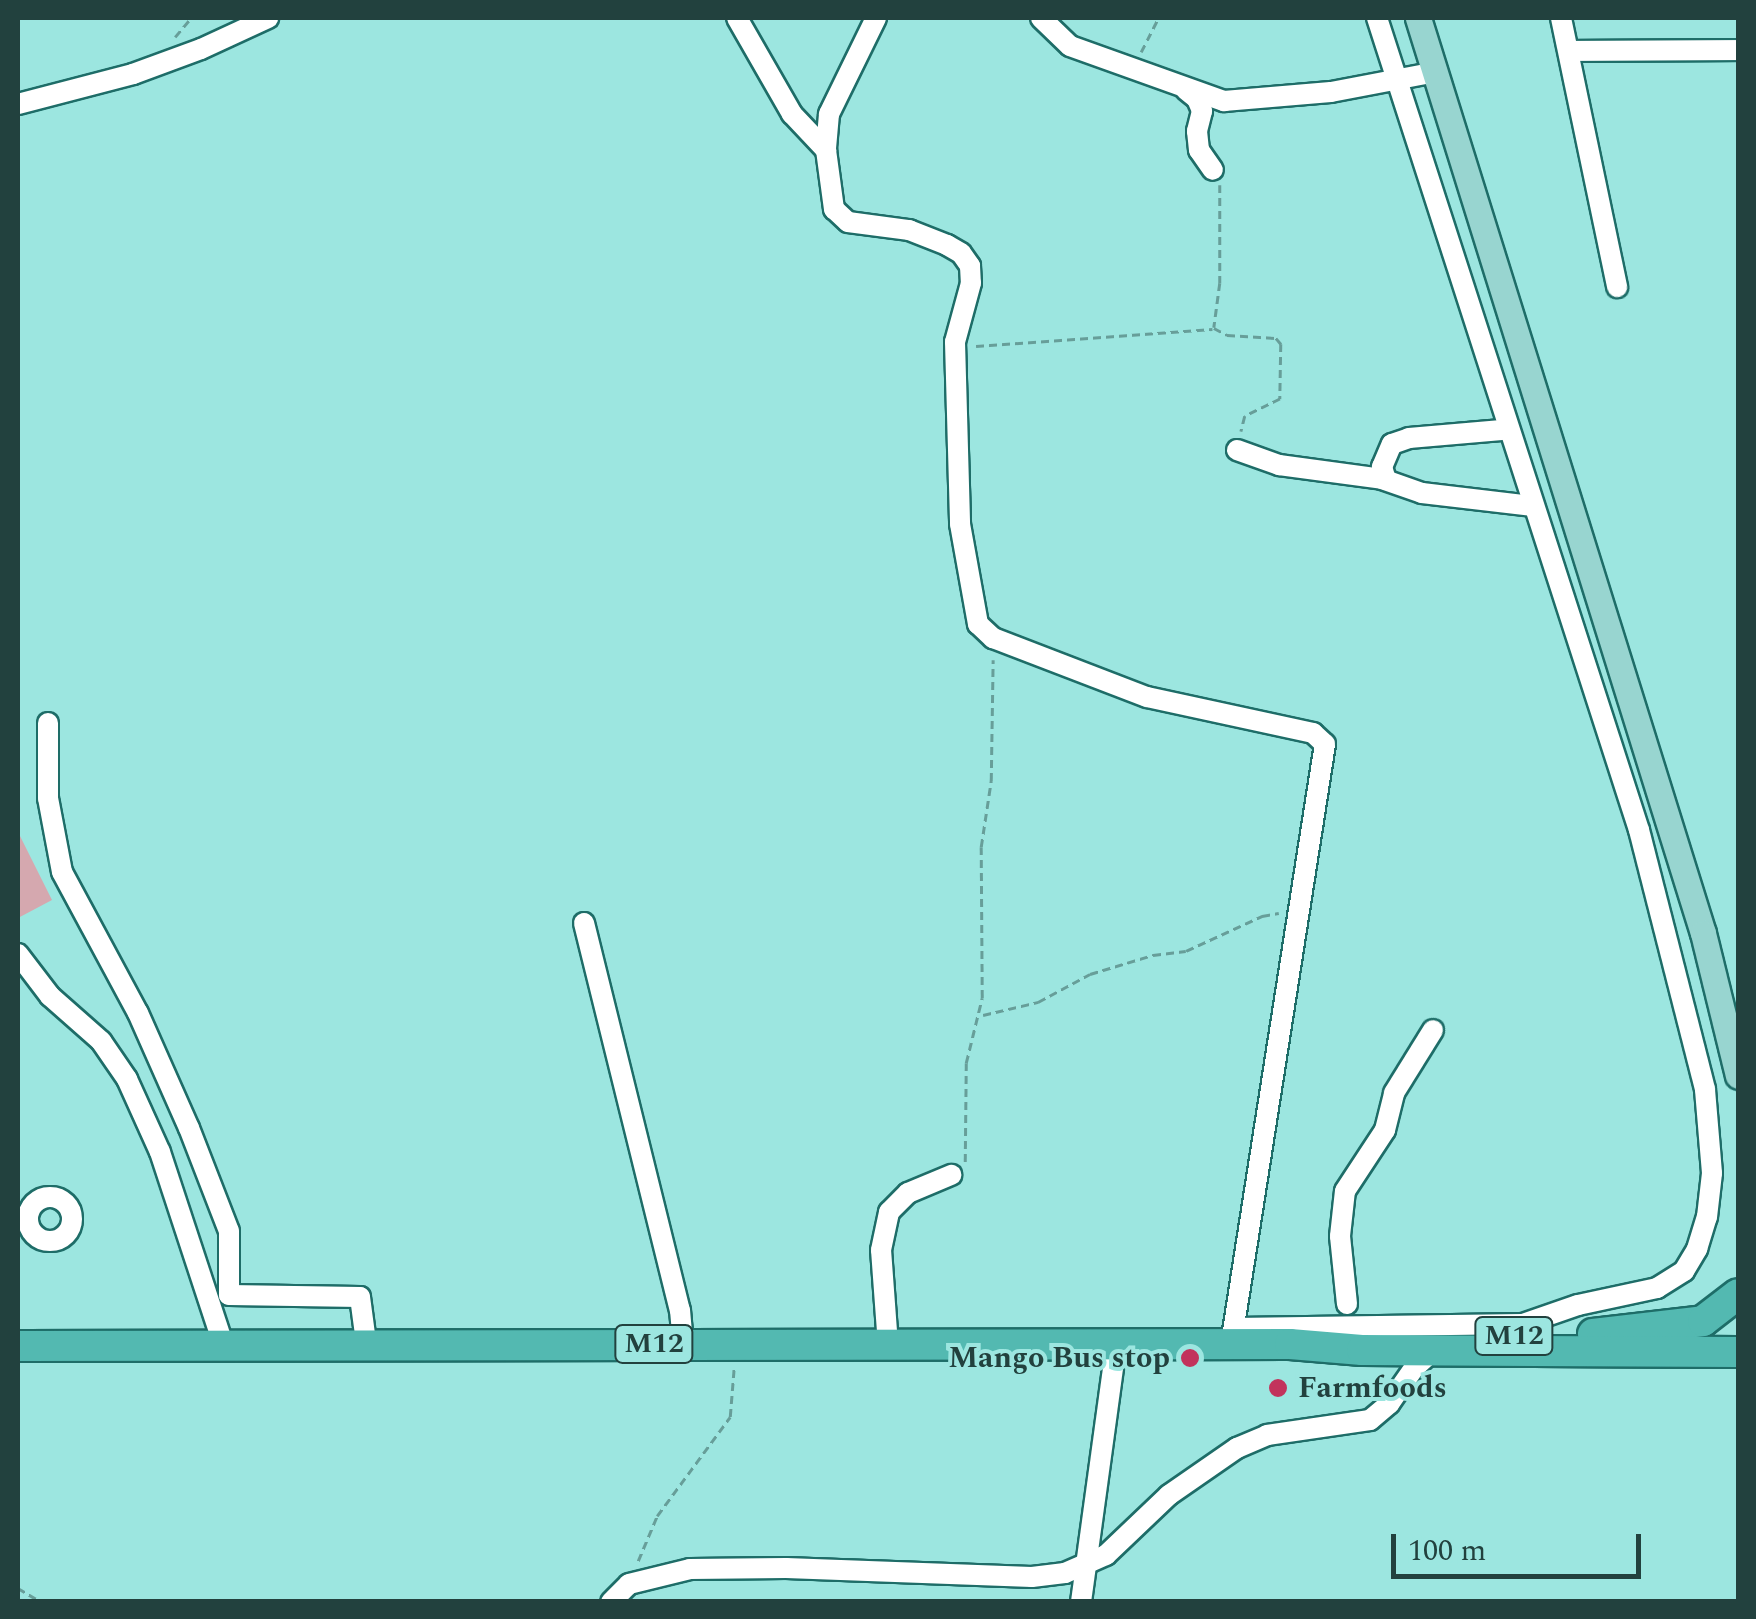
<!DOCTYPE html>
<html>
<head>
<meta charset="utf-8">
<style>
  body { margin:0 }
  #map { position:relative; width:1756px; height:1619px; overflow:hidden; background:#9ce6e0; font-family:Spectral,serif }
  div>[style] { position:absolute }
  [style*='--x'] { left:calc(var(--x)*1px); top:calc(var(--y)*1px); width:calc(var(--w)*1px); rotate:calc(var(--a)*1deg) }
  .green>* { inset:0; background:#d5a8af }
  .path>* { height:2.5px; margin-top:-1.25px; transform-origin:0; background:repeating-linear-gradient(90deg,#679e99 0 8px,transparent 0 13px) }
  .roads { filter:drop-shadow(2px 0 #1e6d68) drop-shadow(-2px 0 #1e6d68) drop-shadow(0 2px #1e6d68) drop-shadow(0 -2px #1e6d68) }
  .minor>* { height:20px; margin:-10px; padding:0 10px; transform-origin:10px; border-radius:10px; background:#fff }
  .minor>.ring { margin:-10px; padding:0; box-sizing:content-box; background:none; border:20px solid #fff; border-radius:50% }
  .major>* { height:25px; margin:-12.5px; padding:0 12.5px; transform-origin:12.5px; border-radius:12.5px; background:#98d5d0 }
  .highway>* { height:30px; margin:-15px; padding:0 15px; transform-origin:15px; border-radius:15px; background:#53b9b1 }
  .dots>* { width:28px; height:28px; translate:-50% -50%; box-sizing:border-box; border:5px solid #9ce6e0; border-radius:50% }
  span { translate:-50% -50%; white-space:nowrap; text-align:center; line-height:1.15; -webkit-text-stroke:8px #9ce6e0; paint-order:stroke }
  .shield-label span { padding:2px 8px; background:#9ce6e0; border:2px solid; border-radius:8px; -webkit-text-stroke-width:0 }
  .shield-label { font-size:28px; color:#22413e; font-weight:700 }
  .poi-label { font-size:30px; color:#22413e; font-weight:700 }
  .right { translate:-100% -50%; text-align:right }
  .left { translate:0 -50%; text-align:left }
  .frame { position:absolute; inset:0; border:20px solid #22413e; pointer-events:none }
  .scale { position:absolute; left:1391px; top:1534px; width:250px; height:45px; box-sizing:border-box; border:5px solid #22413e; border-top:0; padding-left:12px; font-size:30px; line-height:35px; white-space:nowrap; color:#22413e; -webkit-text-stroke:8px #9ce6e0; paint-order:stroke }
</style>
</head>
<body>
<div id="map">
  <div class="green">
    <div style="clip-path:polygon(18px 832px,52px 900px,18px 918px)"></div>
  </div>
  <div class="path">
    <div style="--x:175;--y:37;--w:25;--a:-50"></div>
    <div style="--x:1141;--y:52;--w:38;--a:-63"></div>
    <div style="--x:1220;--y:185;--w:98;--a:90"></div>
    <div style="--x:1220;--y:283;--w:45;--a:97.6"></div>
    <div style="--x:1214;--y:328;--w:15;--a:28"></div>
    <div style="--x:1227;--y:335;--w:49;--a:3.5"></div>
    <div style="--x:1276;--y:338;--w:8;--a:50"></div>
    <div style="--x:1281;--y:344;--w:55;--a:91"></div>
    <div style="--x:1280;--y:399;--w:39;--a:154"></div>
    <div style="--x:1245;--y:416;--w:16;--a:104"></div>
    <div style="--x:976;--y:346;--w:237;--a:-4.1"></div>
    <div style="--x:983;--y:1015;--w:57;--a:-13.3"></div>
    <div style="--x:1038;--y:1002;--w:59;--a:-28.3"></div>
    <div style="--x:1090;--y:974;--w:66;--a:-16.8"></div>
    <div style="--x:1153;--y:955;--w:33;--a:-7"></div>
    <div style="--x:1186;--y:951;--w:84;--a:-24.7"></div>
    <div style="--x:1262;--y:916;--w:17;--a:-10"></div>
    <div style="--x:965;--y:1162;--w:99;--a:-89.4"></div>
    <div style="--x:966;--y:1063;--w:67;--a:-76.2"></div>
    <div style="--x:982;--y:998;--w:151;--a:-90.4"></div>
    <div style="--x:981;--y:847;--w:67;--a:-81.4"></div>
    <div style="--x:991;--y:781;--w:121;--a:-89.1"></div>
    <div style="--x:638;--y:1561;--w:49;--a:-67.1"></div>
    <div style="--x:657;--y:1516;--w:123;--a:-53.6"></div>
    <div style="--x:730;--y:1417;--w:50;--a:-85.4"></div>
    <div style="--x:18;--y:1588;--w:27;--a:31"></div>
  </div>
  <div class="roads">
    <div class="minor">
      <div style="--x:737;--y:18;--w:111;--a:60.2"></div>
      <div style="--x:792;--y:114;--w:50;--a:46.6"></div>
      <div style="--x:876;--y:18;--w:107;--a:116.1"></div>
      <div style="--x:829;--y:114;--w:36;--a:95"></div>
      <div style="--x:826;--y:150;--w:60;--a:82.3"></div>
      <div style="--x:834;--y:209;--w:19;--a:43"></div>
      <div style="--x:848;--y:222;--w:62;--a:7.5"></div>
      <div style="--x:909;--y:230;--w:41;--a:21.5"></div>
      <div style="--x:947;--y:245;--w:16;--a:30"></div>
      <div style="--x:961;--y:253;--w:16;--a:55"></div>
      <div style="--x:970;--y:266;--w:17;--a:87"></div>
      <div style="--x:971;--y:283;--w:61;--a:105.2"></div>
      <div style="--x:955;--y:342;--w:182;--a:88.4"></div>
      <div style="--x:960;--y:524;--w:102;--a:79.8"></div>
      <div style="--x:978;--y:624;--w:21;--a:43"></div>
      <div style="--x:993;--y:638;--w:165;--a:21"></div>
      <div style="--x:1147;--y:697;--w:170;--a:12.2"></div>
      <div style="--x:1313;--y:733;--w:16;--a:43"></div>
      <div style="--x:1325;--y:744;--w:601;--a:98.9"></div>
      <div style="--x:1041;--y:18;--w:40;--a:44"></div>
      <div style="--x:1070;--y:46;--w:164;--a:19.7"></div>
      <div style="--x:1224;--y:101;--w:107;--a:-4.8"></div>
      <div style="--x:1331;--y:92;--w:107;--a:-10.8"></div>
      <div style="--x:1561;--y:18;--w:275;--a:78.2"></div>
      <div style="--x:1570;--y:51;--w:168;--a:-0.3"></div>
      <div style="--x:1186;--y:90;--w:14;--a:39"></div>
      <div style="--x:1197;--y:99;--w:13;--a:67"></div>
      <div style="--x:1202;--y:111;--w:21;--a:104"></div>
      <div style="--x:1197;--y:131;--w:19;--a:84"></div>
      <div style="--x:1199;--y:150;--w:24;--a:55"></div>
      <div style="--x:18;--y:104;--w:119;--a:-14.6"></div>
      <div style="--x:133;--y:74;--w:72;--a:-20.2"></div>
      <div style="--x:201;--y:49;--w:74;--a:-24.8"></div>
      <div style="--x:1237;--y:450;--w:45;--a:19.7"></div>
      <div style="--x:1279;--y:465;--w:104;--a:7.7"></div>
      <div style="--x:1382;--y:479;--w:42;--a:19.3"></div>
      <div style="--x:1422;--y:493;--w:112;--a:6.7"></div>
      <div style="--x:1386;--y:480;--w:14;--a:-107"></div>
      <div style="--x:1382;--y:467;--w:25;--a:-67"></div>
      <div style="--x:1392;--y:444;--w:18;--a:-19"></div>
      <div style="--x:1409;--y:438;--w:93;--a:-4.9"></div>
      <div style="--x:48;--y:723;--w:75;--a:90"></div>
      <div style="--x:48;--y:798;--w:75;--a:79.3"></div>
      <div style="--x:62;--y:872;--w:160;--a:61.7"></div>
      <div style="--x:138;--y:1013;--w:126;--a:66.1"></div>
      <div style="--x:189;--y:1128;--w:110;--a:68.8"></div>
      <div style="--x:229;--y:1231;--w:64;--a:90"></div>
      <div style="--x:229;--y:1295;--w:131;--a:0.9"></div>
      <div style="--x:360;--y:1297;--w:45;--a:82.4"></div>
      <div style="--x:584;--y:923;--w:399;--a:76.1"></div>
      <div style="--x:680;--y:1310;--w:35;--a:85"></div>
      <div style="--x:18;--y:954;--w:53;--a:52.7"></div>
      <div style="--x:50;--y:996;--w:68;--a:41.4"></div>
      <div style="--x:101;--y:1041;--w:46;--a:55.6"></div>
      <div style="--x:127;--y:1079;--w:80;--a:65.7"></div>
      <div style="--x:160;--y:1152;--w:202;--a:71.8"></div>
      <div class="ring" style="left:28px;top:1197px;width:24px;height:24px"></div>
      <div style="--x:1347;--y:1304;--w:68;--a:-95.9"></div>
      <div style="--x:1340;--y:1236;--w:45;--a:-83.7"></div>
      <div style="--x:1345;--y:1191;--w:73;--a:-56.7"></div>
      <div style="--x:1385;--y:1130;--w:38;--a:-76"></div>
      <div style="--x:1394;--y:1093;--w:74;--a:-58.2"></div>
      <div style="--x:1234;--y:1328;--w:289;--a:-0.8"></div>
      <div style="--x:1523;--y:1324;--w:58;--a:-19.1"></div>
      <div style="--x:1578;--y:1305;--w:81;--a:-12.1"></div>
      <div style="--x:1657;--y:1288;--w:32;--a:-32"></div>
      <div style="--x:1684;--y:1271;--w:26;--a:-59"></div>
      <div style="--x:1697;--y:1249;--w:34;--a:-73"></div>
      <div style="--x:1707;--y:1217;--w:44;--a:-83.5"></div>
      <div style="--x:1712;--y:1173;--w:84;--a:-94.8"></div>
      <div style="--x:1705;--y:1089;--w:267;--a:-104.3"></div>
      <div style="--x:1639;--y:830;--w:853;--a:-107.88"></div>
      <div style="--x:888;--y:1345;--w:95;--a:-94.2"></div>
      <div style="--x:881;--y:1250;--w:39;--a:-78"></div>
      <div style="--x:889;--y:1212;--w:27;--a:-45"></div>
      <div style="--x:908;--y:1193;--w:47;--a:-22.7"></div>
      <div style="--x:611;--y:1602;--w:25;--a:-45"></div>
      <div style="--x:629;--y:1584;--w:63;--a:-13.8"></div>
      <div style="--x:690;--y:1569;--w:96;--a:-0.6"></div>
      <div style="--x:786;--y:1568;--w:246;--a:2.1"></div>
      <div style="--x:1032;--y:1577;--w:33;--a:-7"></div>
      <div style="--x:1065;--y:1573;--w:45;--a:-23.7"></div>
      <div style="--x:1106;--y:1555;--w:87;--a:-43.6"></div>
      <div style="--x:1169;--y:1495;--w:83;--a:-34.7"></div>
      <div style="--x:1237;--y:1448;--w:33;--a:-23"></div>
      <div style="--x:1267;--y:1435;--w:104;--a:-8.3"></div>
      <div style="--x:1370;--y:1420;--w:25;--a:-40"></div>
      <div style="--x:1389;--y:1404;--w:44;--a:-55.2"></div>
      <div style="--x:1414;--y:1368;--w:27;--a:-42"></div>
      <div style="--x:1081;--y:1602;--w:259;--a:-82.2"></div>
    </div>
    <div class="major">
      <div style="--x:1418;--y:18;--w:958;--a:72.7"></div>
      <div style="--x:1703;--y:933;--w:147;--a:76.2"></div>
    </div>
    <div class="highway">
      <div style="--x:1593;--y:1334;--w:111;--a:-6.7"></div>
      <div style="--x:1703;--y:1321;--w:44;--a:-37.6"></div>
      <div style="--x:18;--y:1346;--w:1272;--a:-0.09"></div>
      <div style="--x:1290;--y:1344;--w:72;--a:4.8"></div>
      <div style="--x:1362;--y:1350;--w:376;--a:0.3"></div>
    </div>
  </div>
  <div class="dots">
    <div style="left:1190px;top:1358px;background:#c2335c"></div>
    <div style="left:1278px;top:1388px;background:#c2335c"></div>
  </div>
  <div class="shield-label">
    <span style="left:1514px;top:1336px">M12</span>
    <span style="left:654px;top:1344px">M12</span>
  </div>
  <div class="poi-label">
    <span class="right" style="left:1170px;top:1358px">Mango Bus stop</span>
    <span class="left" style="left:1298px;top:1388px">Farmfoods</span>
  </div>
  <div class="frame"></div>
  <div class="scale">100 m</div>
</div>
</body>
</html>
